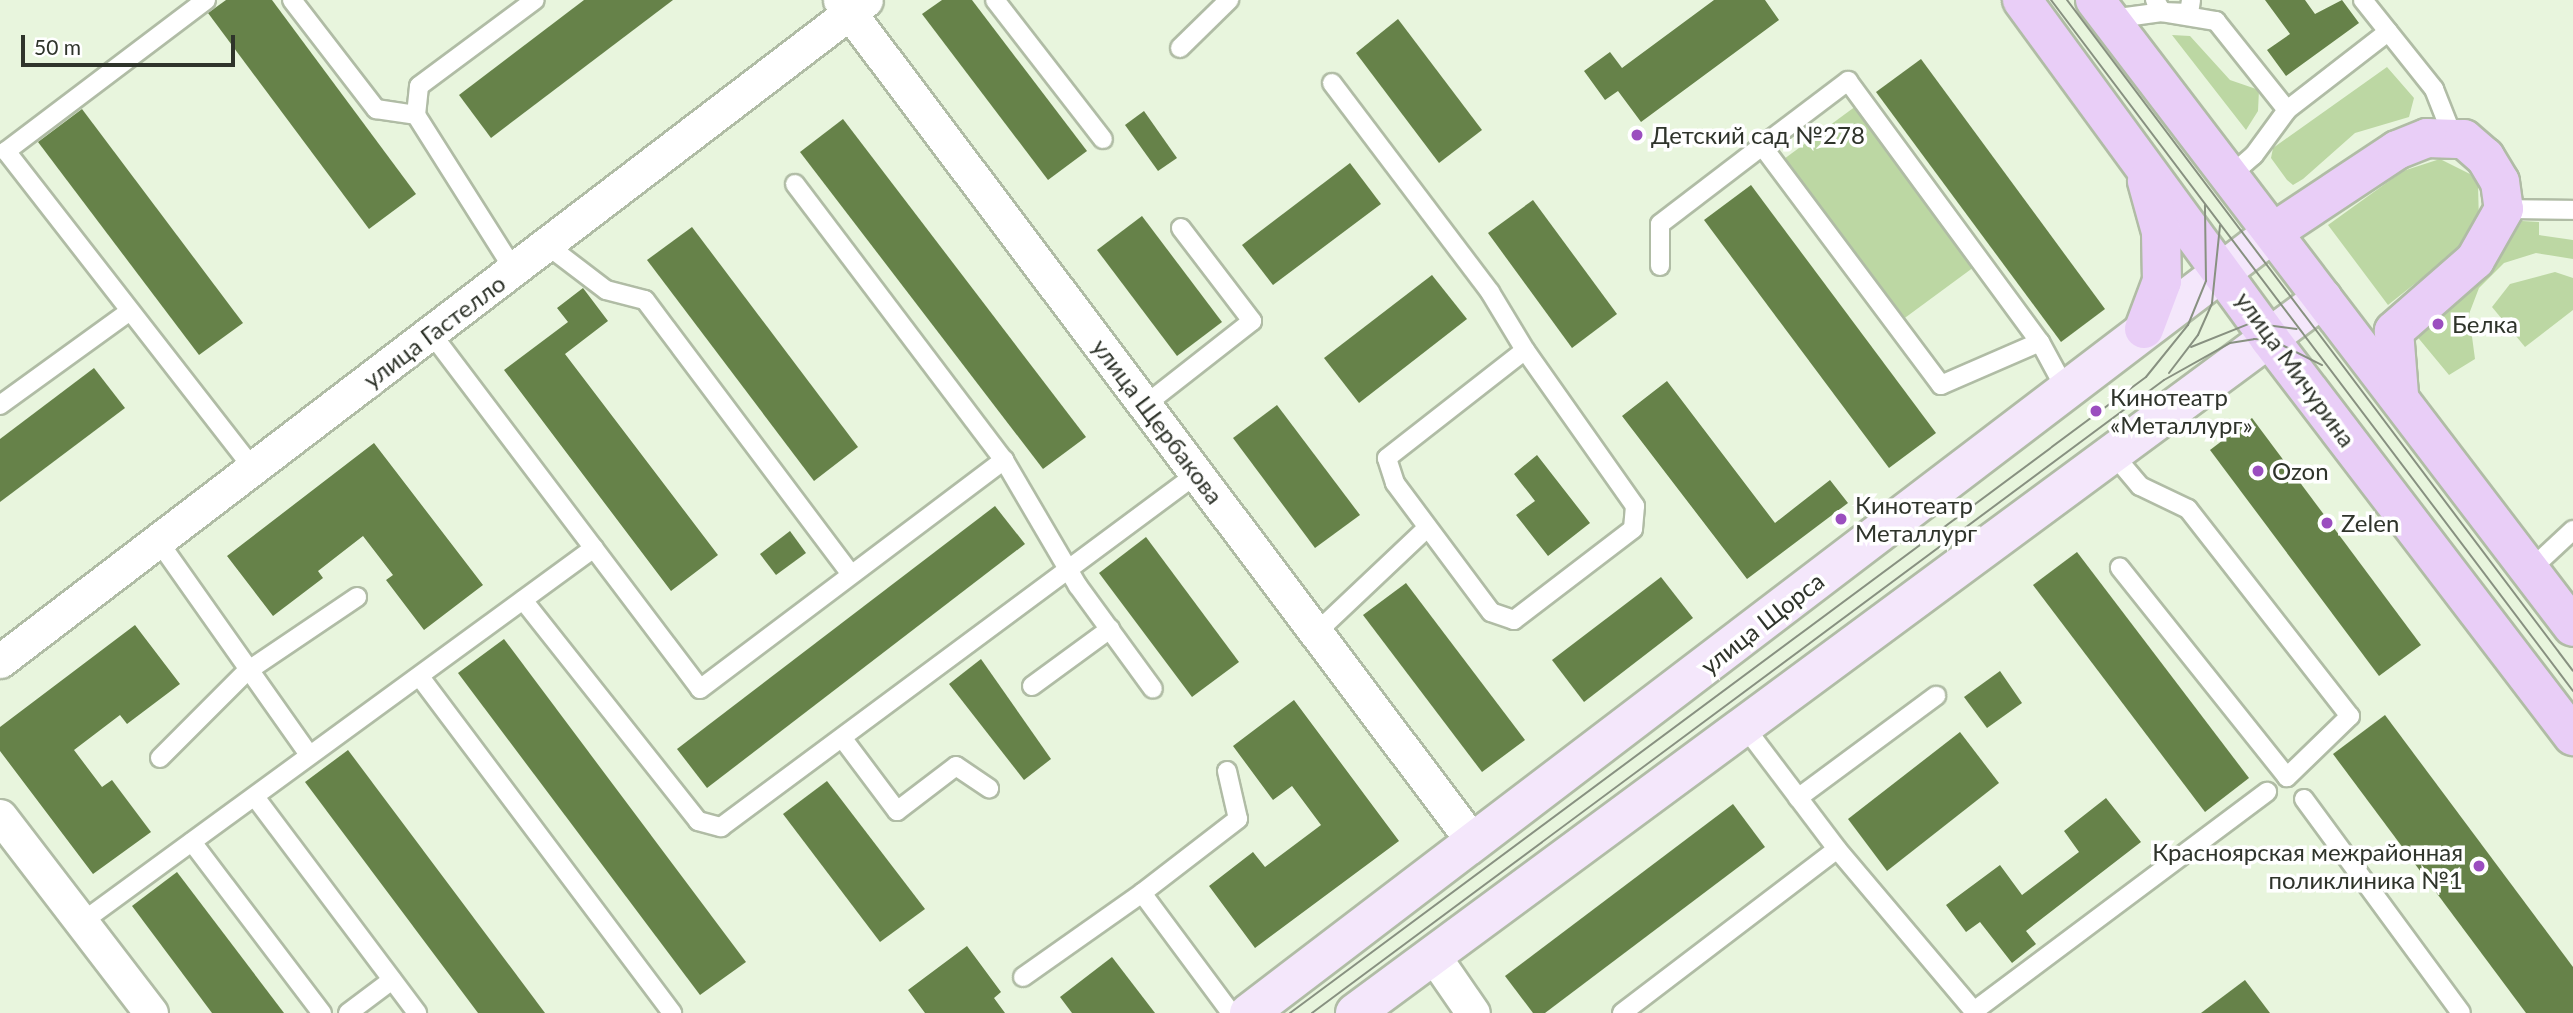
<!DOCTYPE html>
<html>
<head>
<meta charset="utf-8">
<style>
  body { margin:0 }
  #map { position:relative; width:2573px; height:1013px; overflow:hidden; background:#e8f5dd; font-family:Lato,sans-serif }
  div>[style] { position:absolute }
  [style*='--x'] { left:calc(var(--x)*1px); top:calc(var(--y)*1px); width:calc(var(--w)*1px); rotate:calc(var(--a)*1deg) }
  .green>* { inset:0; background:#bcd7a3 }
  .building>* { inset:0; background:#668249 }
  .roads { filter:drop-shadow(2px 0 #b0bca5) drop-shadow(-2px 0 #b0bca5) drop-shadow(0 2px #b0bca5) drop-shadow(0 -2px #b0bca5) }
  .service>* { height:18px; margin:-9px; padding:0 9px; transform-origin:9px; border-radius:9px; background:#fff }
  .minor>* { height:33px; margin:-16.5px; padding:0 16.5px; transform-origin:16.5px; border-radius:16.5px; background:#fff }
  .secondary>* { height:38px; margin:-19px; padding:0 19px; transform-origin:19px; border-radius:19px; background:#f4e7fb }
  .primary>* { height:38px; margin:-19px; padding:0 19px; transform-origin:19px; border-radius:19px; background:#e9cef7 }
  .tram>* { height:2px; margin:-1px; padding:0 1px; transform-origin:1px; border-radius:1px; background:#889181 }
  .dots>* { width:19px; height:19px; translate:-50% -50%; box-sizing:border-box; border:4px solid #fff; border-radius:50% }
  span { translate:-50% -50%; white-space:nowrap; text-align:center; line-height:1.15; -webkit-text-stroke:7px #fff; paint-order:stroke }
  .poi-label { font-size:24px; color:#2f342b }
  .left { translate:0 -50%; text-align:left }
  .right { translate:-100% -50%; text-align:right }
  .street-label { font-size:24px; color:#2f342b }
  .scale { position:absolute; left:21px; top:35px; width:214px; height:32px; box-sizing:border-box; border:4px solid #2f342b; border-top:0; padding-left:9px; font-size:21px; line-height:24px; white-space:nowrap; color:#2f342b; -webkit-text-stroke:5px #fff; paint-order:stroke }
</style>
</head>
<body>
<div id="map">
  <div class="green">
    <div style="clip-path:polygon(2172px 35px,2190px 36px,2230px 80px,2259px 90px,2258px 111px,2246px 130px)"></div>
    <div style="clip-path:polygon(2387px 67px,2414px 98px,2409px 117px,2355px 133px,2303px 179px,2293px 185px,2287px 180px,2271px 158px,2273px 148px)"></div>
    <div style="clip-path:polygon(1856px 106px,1974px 267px,1902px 320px,1784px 159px)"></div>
    <div style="clip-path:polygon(2440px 159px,2470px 174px,2478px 185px,2479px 223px,2461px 247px,2388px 305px,2328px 225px,2403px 171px)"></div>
    <div style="clip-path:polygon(2522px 221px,2539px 222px,2539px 235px,2573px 240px,2573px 259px,2536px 253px,2504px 263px,2479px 288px,2469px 314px,2475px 359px,2449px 375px,2415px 334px,2417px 323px,2500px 256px)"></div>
    <div style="clip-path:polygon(2555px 272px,2573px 278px,2573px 310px,2525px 347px,2492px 307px,2510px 284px)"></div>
  </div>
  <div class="building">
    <div style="clip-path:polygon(226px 0,272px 0,416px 194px,369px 229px,208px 13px)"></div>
    <div style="clip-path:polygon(584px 0,673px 0,491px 138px,459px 95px)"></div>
    <div style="clip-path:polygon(942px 0,972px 0,1087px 151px,1048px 180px,922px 14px)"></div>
    <div style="clip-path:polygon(1714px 0,1765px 0,1779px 20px,1641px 122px,1618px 91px,1605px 100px,1584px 71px,1610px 52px,1622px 68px)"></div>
    <div style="clip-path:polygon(2265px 0,2305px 0,2315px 14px,2342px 0,2359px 23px,2286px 76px,2267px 50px,2290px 34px)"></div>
    <div style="clip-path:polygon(1398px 19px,1482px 130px,1439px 163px,1356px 53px)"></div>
    <div style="clip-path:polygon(1921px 59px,2105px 309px,2061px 342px,1876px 92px)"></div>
    <div style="clip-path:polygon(82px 109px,243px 323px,199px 355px,38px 142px)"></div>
    <div style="clip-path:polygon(1144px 111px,1177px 158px,1158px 171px,1125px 125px)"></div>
    <div style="clip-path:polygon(843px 119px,1086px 437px,1043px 469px,800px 152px)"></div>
    <div style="clip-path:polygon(1350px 163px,1381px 204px,1273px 285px,1242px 245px)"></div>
    <div style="clip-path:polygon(1751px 185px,1936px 433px,1889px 468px,1704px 220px)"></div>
    <div style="clip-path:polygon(1533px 200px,1617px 314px,1572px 348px,1488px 233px)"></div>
    <div style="clip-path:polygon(1142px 216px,1222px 322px,1177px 356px,1097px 250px)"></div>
    <div style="clip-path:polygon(692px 227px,858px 447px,814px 481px,647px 260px)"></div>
    <div style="clip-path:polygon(1432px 275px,1467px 319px,1359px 403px,1324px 358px)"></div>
    <div style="clip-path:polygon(583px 288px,608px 321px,565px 354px,718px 555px,671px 591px,504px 370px,568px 322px,557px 308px)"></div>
    <div style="clip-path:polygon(94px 368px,125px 408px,0 502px,0 439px)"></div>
    <div style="clip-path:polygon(1667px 381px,1775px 523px,1830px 480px,1848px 503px,1747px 579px,1622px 416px)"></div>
    <div style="clip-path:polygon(1277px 405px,1360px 515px,1315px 548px,1233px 438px)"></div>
    <div style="clip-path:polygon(2252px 418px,2421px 645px,2379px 676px,2210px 450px)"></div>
    <div style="clip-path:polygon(374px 443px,483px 585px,424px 630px,386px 580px,393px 575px,363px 536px,318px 571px,323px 578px,273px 616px,227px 556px)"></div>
    <div style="clip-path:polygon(1537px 455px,1590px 523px,1548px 556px,1516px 515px,1535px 501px,1514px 474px)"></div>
    <div style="clip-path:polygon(995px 506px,1025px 544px,707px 788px,677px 749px)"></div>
    <div style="clip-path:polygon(790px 531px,806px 553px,776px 575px,760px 554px)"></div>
    <div style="clip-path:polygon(1146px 537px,1239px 662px,1192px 697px,1099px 573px)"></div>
    <div style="clip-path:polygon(2077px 552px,2249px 778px,2205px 812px,2033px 585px)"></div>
    <div style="clip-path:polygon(1661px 577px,1693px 618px,1584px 702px,1552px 660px)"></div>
    <div style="clip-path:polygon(1406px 583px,1525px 740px,1482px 772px,1363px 615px)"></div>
    <div style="clip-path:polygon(135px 625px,180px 684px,127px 724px,120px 715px,74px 750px,102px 787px,112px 780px,151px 832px,93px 874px,0 751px,0 727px)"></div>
    <div style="clip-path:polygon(504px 639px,746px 962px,700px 995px,458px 673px)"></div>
    <div style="clip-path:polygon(981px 659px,1051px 759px,1024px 780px,949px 684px)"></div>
    <div style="clip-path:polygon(2000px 671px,2022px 703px,1987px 728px,1964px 697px)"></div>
    <div style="clip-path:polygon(1294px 700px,1399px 841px,1255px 948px,1209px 886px,1253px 852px,1265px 867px,1321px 825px,1292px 786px,1273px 800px,1233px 746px)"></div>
    <div style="clip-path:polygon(2385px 715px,2573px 967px,2573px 1013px,2526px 1013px,2333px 754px)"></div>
    <div style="clip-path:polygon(1960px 732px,1999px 783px,1887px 871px,1848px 819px)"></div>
    <div style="clip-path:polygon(348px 750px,545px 1013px,478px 1013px,305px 782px)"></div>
    <div style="clip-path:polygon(827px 781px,925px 909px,880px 942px,783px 814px)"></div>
    <div style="clip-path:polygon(2106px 798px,2141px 842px,2026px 931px,2036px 944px,2012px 963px,1980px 922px,1966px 932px,1946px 905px,2000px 865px,2022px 895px,2079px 852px,2064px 831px)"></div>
    <div style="clip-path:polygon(1733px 804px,1765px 847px,1545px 1013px,1533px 1013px,1505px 976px)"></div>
    <div style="clip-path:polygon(177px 872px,284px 1013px,212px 1013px,132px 906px)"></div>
    <div style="clip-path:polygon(967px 946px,1001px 992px,994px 998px,1005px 1013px,925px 1013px,908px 990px)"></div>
    <div style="clip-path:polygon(1112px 957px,1155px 1013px,1072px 1013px,1060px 997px)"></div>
    <div style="clip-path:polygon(2245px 980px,2270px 1013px,2201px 1013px)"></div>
  </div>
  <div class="roads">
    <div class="service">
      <div style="--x:206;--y:0;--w:251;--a:142.9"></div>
      <div style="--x:6;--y:151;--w:403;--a:52.1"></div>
      <div style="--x:292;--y:0;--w:138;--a:52.4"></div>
      <div style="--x:376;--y:109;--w:40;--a:8.5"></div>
      <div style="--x:416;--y:115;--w:183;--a:57.7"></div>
      <div style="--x:995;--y:0;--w:176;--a:52.2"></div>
      <div style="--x:2155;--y:0;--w:14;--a:60"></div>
      <div style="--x:2162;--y:12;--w:27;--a:2"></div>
      <div style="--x:2189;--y:13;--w:13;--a:-81"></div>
      <div style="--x:2363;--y:0;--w:114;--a:51.4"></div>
      <div style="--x:2434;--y:89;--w:52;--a:68.4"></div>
      <div style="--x:2111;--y:19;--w:51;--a:-7.8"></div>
      <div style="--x:2162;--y:12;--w:55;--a:9.5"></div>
      <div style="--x:2216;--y:21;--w:114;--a:51.4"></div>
      <div style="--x:1180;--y:48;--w:69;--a:-44.4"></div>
      <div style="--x:1332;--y:83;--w:262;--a:52.9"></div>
      <div style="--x:1490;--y:292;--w:68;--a:58.9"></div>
      <div style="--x:416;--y:115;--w:29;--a:-84"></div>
      <div style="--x:419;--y:86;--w:144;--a:-36.6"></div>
      <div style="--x:2231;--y:175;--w:30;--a:-41"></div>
      <div style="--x:2254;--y:155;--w:56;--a:-53.7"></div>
      <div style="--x:2287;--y:110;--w:128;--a:-37.7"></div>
      <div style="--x:795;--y:184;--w:346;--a:52.9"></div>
      <div style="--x:1004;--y:460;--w:146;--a:59.6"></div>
      <div style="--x:1078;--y:586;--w:127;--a:53.9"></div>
      <div style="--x:2504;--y:209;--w:69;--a:0.8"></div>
      <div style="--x:547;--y:245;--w:74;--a:37.3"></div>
      <div style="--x:606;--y:290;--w:40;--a:14.4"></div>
      <div style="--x:645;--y:300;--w:341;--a:53.1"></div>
      <div style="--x:1660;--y:266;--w:42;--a:-90"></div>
      <div style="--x:1660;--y:224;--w:128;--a:-37.4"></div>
      <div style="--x:1762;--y:146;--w:108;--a:-37.1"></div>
      <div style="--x:1848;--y:81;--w:324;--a:53.7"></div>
      <div style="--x:2040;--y:342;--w:108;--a:156.5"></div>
      <div style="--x:1941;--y:385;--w:299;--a:-126.8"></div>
      <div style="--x:431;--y:333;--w:446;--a:52.9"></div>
      <div style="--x:700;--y:689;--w:381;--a:-37"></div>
      <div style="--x:2040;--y:342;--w:57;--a:61.6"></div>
      <div style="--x:1525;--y:350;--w:191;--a:54.8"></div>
      <div style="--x:1635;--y:506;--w:23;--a:95"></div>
      <div style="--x:1633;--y:529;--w:150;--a:142.6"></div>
      <div style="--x:1514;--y:620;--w:24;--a:-161"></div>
      <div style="--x:1491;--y:612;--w:161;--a:-126.7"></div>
      <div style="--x:1395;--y:483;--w:26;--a:-108"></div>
      <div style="--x:1387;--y:458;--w:175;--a:-38"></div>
      <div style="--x:0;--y:405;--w:157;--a:-35.9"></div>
      <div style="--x:1145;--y:405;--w:136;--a:-38.1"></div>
      <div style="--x:1252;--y:321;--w:117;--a:-127.4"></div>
      <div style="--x:2113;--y:454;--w:42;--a:49.8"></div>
      <div style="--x:2140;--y:486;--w:53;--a:25.6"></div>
      <div style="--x:2188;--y:509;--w:263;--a:52"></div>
      <div style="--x:2350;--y:716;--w:88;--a:135.9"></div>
      <div style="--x:2287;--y:777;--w:268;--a:-128.6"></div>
      <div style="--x:159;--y:542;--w:257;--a:54.8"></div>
      <div style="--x:2530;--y:570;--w:59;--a:-42.9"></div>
      <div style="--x:523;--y:600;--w:282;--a:51.6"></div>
      <div style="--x:698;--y:821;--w:24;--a:15"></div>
      <div style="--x:721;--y:827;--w:594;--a:-36.58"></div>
      <div style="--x:1318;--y:631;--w:150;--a:-43.4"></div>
      <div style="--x:420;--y:677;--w:420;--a:53.1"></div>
      <div style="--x:1032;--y:686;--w:97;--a:-36.2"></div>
      <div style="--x:1744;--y:726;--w:154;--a:52.9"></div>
      <div style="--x:1837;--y:849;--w:212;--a:49.8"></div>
      <div style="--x:1974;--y:1011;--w:366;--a:-36.8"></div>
      <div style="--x:843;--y:739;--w:90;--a:53.1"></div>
      <div style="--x:897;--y:811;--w:74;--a:-37.3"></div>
      <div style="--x:956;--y:766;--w:40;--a:34"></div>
      <div style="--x:160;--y:758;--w:122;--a:-45"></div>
      <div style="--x:246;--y:672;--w:134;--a:-34"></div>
      <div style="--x:1227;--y:771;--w:49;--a:77.1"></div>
      <div style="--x:1238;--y:819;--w:121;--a:142.4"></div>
      <div style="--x:1142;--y:893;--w:149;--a:53.4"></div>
      <div style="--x:255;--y:797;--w:270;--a:53.1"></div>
      <div style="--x:1798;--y:798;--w:172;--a:-36.5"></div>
      <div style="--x:2304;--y:799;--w:265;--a:53.7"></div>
      <div style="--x:192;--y:842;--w:215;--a:52.8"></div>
      <div style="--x:82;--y:922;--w:634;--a:-36.15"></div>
      <div style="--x:1023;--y:977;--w:146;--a:-35.2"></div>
      <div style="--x:348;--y:1013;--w:55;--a:-36.9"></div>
      <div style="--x:1622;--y:1013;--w:270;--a:-37.3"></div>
    </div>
    <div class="minor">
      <div style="--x:840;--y:0;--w:1055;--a:53.05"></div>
      <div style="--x:0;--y:661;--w:1089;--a:-37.35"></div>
      <div style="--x:0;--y:816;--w:248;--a:52.5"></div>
      <div style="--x:1433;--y:955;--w:70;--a:55.4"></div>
    </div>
    <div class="secondary">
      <div style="--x:1249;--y:1013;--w:1290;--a:-37.31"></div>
      <div style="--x:1355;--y:1013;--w:1203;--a:-36.45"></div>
    </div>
    <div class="primary">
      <div style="--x:2022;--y:0;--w:419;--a:53.8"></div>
      <div style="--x:2269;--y:338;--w:501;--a:52.63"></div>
      <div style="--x:2095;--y:0;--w:788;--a:52.68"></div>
      <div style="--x:2275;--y:231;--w:146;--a:-33.6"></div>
      <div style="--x:2397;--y:150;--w:32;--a:-22"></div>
      <div style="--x:2427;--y:138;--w:37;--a:2"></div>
      <div style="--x:2464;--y:139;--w:28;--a:41"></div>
      <div style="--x:2485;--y:157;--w:29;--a:59"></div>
      <div style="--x:2500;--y:182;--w:27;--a:82"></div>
      <div style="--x:2504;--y:209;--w:59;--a:119.6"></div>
      <div style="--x:2475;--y:260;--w:108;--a:138.8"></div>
      <div style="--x:2394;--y:331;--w:64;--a:85.5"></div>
      <div style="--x:2144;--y:329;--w:51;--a:-69.4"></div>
      <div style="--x:2162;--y:281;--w:49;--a:-91.2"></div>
      <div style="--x:2161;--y:232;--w:53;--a:-105.4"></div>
    </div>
  </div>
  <div class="tram">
    <div style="--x:2051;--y:0;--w:866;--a:52.93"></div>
    <div style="--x:2067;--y:0;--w:840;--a:52.98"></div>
    <div style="--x:2191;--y:347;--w:65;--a:-21.8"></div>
    <div style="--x:2251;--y:323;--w:46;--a:7.4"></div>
    <div style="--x:2169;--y:373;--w:48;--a:-52.7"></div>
    <div style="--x:2198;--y:335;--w:35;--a:-66"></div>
    <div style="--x:2212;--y:303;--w:78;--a:-84.1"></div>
    <div style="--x:1290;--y:1013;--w:1066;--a:-36.61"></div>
    <div style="--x:2146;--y:377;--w:67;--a:-51.1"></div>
    <div style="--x:2188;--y:325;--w:48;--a:-67.8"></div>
    <div style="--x:2206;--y:281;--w:76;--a:-90.8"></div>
    <div style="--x:1312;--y:1013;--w:1061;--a:-36.61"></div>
    <div style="--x:2164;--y:380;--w:76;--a:-29.3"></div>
    <div style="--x:2230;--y:343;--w:24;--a:-9"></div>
    <div style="--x:2254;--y:339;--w:18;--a:3"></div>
    <div style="--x:2272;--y:340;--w:56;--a:26.6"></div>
  </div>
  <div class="dots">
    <div style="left:1637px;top:135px;background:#9b4ebf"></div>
    <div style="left:2438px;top:324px;background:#9b4ebf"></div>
    <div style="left:2096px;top:411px;background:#9b4ebf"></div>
    <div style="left:2258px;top:471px;background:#9b4ebf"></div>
    <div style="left:1841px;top:519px;background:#9b4ebf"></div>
    <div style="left:2327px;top:523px;background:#9b4ebf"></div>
    <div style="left:2479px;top:866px;background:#9b4ebf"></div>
  </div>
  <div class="poi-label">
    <span class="left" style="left:1651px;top:135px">Детский сад №278</span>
    <span class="left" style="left:2452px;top:324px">Белка</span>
    <span class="left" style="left:2110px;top:411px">Кинотеатр<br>«Металлург»</span>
    <span class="left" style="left:2272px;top:471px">Ozon</span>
    <span class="left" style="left:1855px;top:519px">Кинотеатр<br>Металлург</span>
    <span class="left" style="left:2341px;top:523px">Zelen</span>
    <span class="right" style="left:2463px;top:866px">Красноярская межрайонная<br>поликлиника №1</span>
  </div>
  <div class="street-label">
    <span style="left:434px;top:331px;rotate:-37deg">улица Гастелло</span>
    <span style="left:2296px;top:369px;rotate:54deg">улица Мичурина</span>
    <span style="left:1158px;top:421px;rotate:53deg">улица Щербакова</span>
    <span style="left:1762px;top:623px;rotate:-38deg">улица Щорса</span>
  </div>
  <div class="scale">50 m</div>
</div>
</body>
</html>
